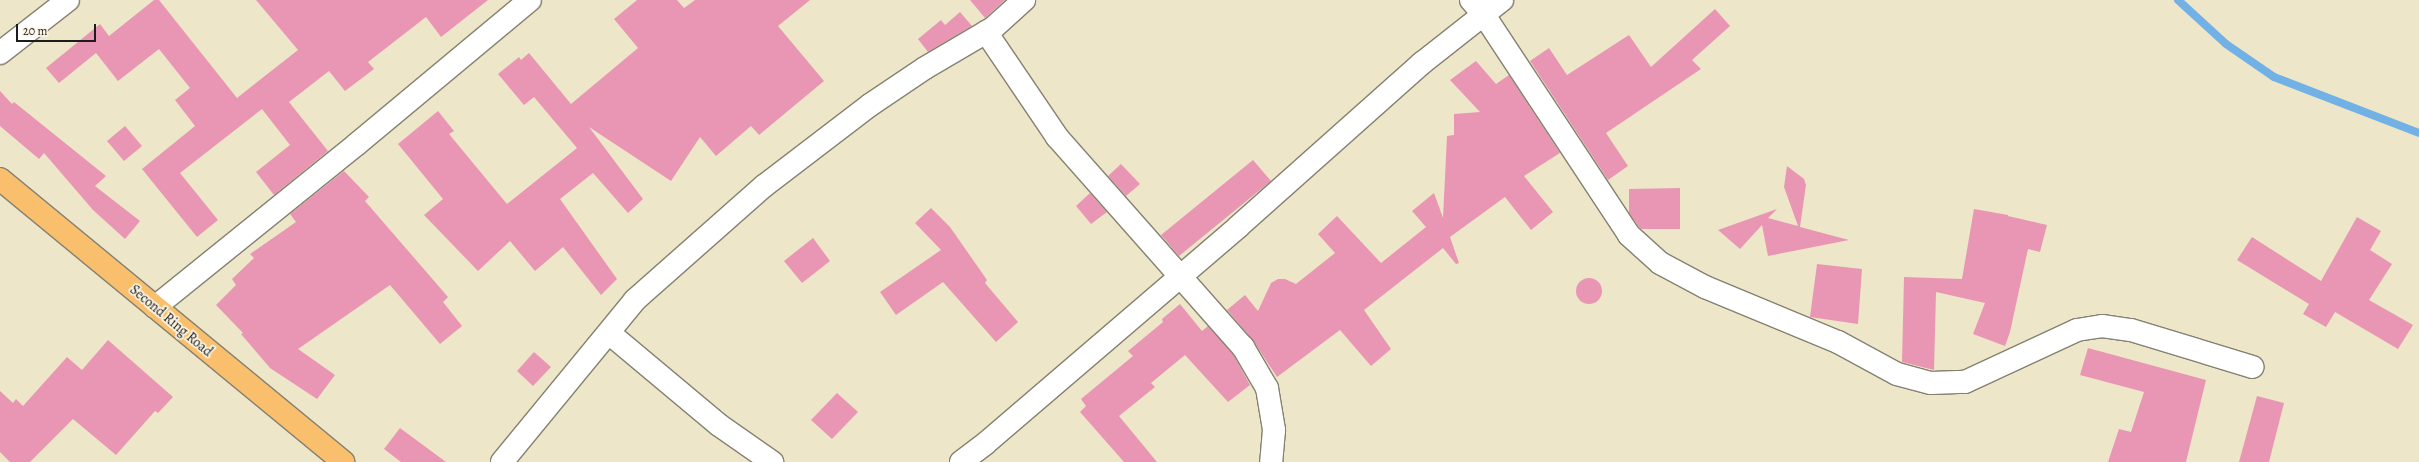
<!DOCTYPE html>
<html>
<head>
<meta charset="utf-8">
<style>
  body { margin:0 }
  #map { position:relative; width:2419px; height:462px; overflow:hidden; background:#eee6c8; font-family:Alegreya,serif }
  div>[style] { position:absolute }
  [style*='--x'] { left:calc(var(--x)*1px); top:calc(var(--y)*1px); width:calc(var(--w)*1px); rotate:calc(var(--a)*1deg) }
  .stream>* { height:8px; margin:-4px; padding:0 4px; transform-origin:4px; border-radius:4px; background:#72b1e6 }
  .building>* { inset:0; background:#e996b5 }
  .round { border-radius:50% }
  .roads { filter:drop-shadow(1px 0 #858172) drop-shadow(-1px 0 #858172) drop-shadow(0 1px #858172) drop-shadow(0 -1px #858172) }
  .minor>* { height:22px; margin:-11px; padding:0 11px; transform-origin:11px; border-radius:11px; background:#fff }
  .major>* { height:22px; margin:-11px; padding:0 11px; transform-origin:11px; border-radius:11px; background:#f9bf6d }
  span { translate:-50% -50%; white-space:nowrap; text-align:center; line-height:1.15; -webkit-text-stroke:3.5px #fcf5e5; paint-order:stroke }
  .street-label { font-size:14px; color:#1c1c1c }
  .scale { position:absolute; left:16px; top:24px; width:80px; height:18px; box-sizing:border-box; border:2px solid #1c1c1c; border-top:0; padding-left:5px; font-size:12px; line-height:14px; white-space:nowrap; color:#1c1c1c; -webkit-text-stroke:3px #fcf5e5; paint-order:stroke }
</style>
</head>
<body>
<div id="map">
  <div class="stream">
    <div style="--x:2178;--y:0;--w:65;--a:42.5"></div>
    <div style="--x:2226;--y:44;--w:58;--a:34.5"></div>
    <div style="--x:2274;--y:77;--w:155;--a:21.1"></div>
  </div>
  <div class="building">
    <div style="clip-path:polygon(154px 0,159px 0,237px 98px,298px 50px,256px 0,488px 0,441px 37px,426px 17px,368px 62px,374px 69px,345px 91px,329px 71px,289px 102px,328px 151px,274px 195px,256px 172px,290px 145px,262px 109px,180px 173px,218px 220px,197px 237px,142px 169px,195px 126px,175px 100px,190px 88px,159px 49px,118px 81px,96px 53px,59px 83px,46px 68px,100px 24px,109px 36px)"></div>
    <div style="clip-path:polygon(637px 0,677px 0,684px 8px,695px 0,810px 0,778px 26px,824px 81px,759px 135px,751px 126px,716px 156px,700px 137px,671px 181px,589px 127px,643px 199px,628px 213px,593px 173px,560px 199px,617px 279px,601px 295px,563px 247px,535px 271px,510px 241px,478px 271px,424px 215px,443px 199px,398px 144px,438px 111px,454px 131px,449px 134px,507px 204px,577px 148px,534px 97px,524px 105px,498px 74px,519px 57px,521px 60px,529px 53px,571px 104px,638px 48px,614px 19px)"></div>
    <div style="clip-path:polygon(970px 0,1005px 0,985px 18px)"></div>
    <div style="clip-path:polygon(1715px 9px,1730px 26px,1692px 60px,1701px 69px,1606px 133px,1628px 166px,1608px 180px,1530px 61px,1549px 48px,1567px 75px,1629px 35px,1651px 67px)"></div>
    <div style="clip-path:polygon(960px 12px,972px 26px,928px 52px,918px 39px,941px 20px,945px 25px)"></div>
    <div style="clip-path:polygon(1476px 61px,1496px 84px,1509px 75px,1560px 153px,1524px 176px,1553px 212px,1531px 230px,1505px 197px,1450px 237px,1459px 263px,1456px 264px,1443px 248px,1364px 310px,1391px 349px,1371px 366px,1340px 330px,1277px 377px,1252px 339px,1227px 310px,1245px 295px,1258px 311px,1271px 283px,1278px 279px,1285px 279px,1296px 284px,1335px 253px,1318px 234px,1337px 216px,1381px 263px,1426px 227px,1412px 211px,1434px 193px,1443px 218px,1447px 136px,1454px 135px,1454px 114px,1480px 112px,1450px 80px)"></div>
    <div style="clip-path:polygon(0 91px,12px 104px,14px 102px,106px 176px,95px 186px,140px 221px,125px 239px,93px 210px,44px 153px,39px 159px,0 126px)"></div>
    <div style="clip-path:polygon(125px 126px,142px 146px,124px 161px,107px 141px)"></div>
    <div style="clip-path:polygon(1253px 160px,1271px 181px,1179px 256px,1161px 235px)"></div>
    <div style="clip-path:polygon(1121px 164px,1140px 184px,1126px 196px,1108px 176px)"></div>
    <div style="clip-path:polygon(1787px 166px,1804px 179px,1806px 185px,1800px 227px,1849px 240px,1768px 256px,1762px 225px,1740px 249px,1718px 230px,1777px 209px,1768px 218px,1798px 226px,1784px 187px)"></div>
    <div style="clip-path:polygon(344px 171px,369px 197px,365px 201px,448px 297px,443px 302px,462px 326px,440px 344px,390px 285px,298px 349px,335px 375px,317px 399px,270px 368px,241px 334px,243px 333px,216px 305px,236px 285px,232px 279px,254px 258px,250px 254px,296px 222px,290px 214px)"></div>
    <div style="clip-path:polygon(1680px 188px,1680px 229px,1641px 229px,1639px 227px,1629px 213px,1629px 189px)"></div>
    <div style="clip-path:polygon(1090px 193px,1107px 212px,1091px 224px,1076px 206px)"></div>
    <div style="clip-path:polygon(931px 208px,950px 227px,987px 280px,985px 283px,1018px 322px,996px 342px,943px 282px,896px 315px,880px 292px,941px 250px,915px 223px)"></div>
    <div style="clip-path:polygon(1974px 209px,2008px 215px,2008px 216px,2047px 225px,2040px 252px,2028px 249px,2010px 332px,2005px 346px,1973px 334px,1985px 303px,1936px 292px,1934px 370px,1902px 362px,1904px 277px,1962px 279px)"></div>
    <div style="clip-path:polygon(2357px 217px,2381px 231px,2370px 250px,2392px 264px,2369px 300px,2413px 325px,2398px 349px,2335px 312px,2326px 327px,2303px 314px,2309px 304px,2237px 260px,2252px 237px,2321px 281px)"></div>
    <div style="clip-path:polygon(813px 238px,830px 261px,802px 283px,784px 261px)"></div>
    <div style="clip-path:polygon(1817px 264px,1862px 269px,1858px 324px,1810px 317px)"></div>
    <div class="round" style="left:1576px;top:278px;width:26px;height:26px"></div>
    <div style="clip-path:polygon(1180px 304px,1202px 331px,1208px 326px,1233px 354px,1250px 385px,1228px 402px,1185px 355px,1151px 383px,1155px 387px,1119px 416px,1157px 462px,1124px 462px,1080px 412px,1086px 406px,1081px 399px,1133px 356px,1128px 351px,1163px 322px,1162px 319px)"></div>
    <div style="clip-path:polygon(108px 340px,173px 397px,158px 413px,155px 411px,116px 455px,73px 419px,30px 462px,10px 462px,0 452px,0 391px,13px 403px,16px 399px,23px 406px,67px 357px,82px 370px)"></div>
    <div style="clip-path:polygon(2088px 348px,2206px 380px,2186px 462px,2108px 462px,2119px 429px,2131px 432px,2144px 392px,2080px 375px)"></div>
    <div style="clip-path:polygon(534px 352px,551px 367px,533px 386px,517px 371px)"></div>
    <div style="clip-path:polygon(837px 393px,858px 412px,832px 439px,811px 420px)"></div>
    <div style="clip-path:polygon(2257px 396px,2284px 403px,2269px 462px,2239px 462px)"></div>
    <div style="clip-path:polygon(400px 428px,446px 462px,401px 462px,384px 449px)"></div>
  </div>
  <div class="roads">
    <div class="minor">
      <div style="--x:1471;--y:0;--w:20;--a:49"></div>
      <div style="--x:1484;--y:15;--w:263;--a:56.6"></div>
      <div style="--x:1629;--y:235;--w:42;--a:42.1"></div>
      <div style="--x:1660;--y:263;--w:51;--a:28.1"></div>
      <div style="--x:1705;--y:287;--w:144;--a:22.5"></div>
      <div style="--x:1838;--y:342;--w:67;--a:28.5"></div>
      <div style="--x:1897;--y:374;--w:35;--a:15"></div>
      <div style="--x:1931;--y:383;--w:34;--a:-2"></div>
      <div style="--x:1965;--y:382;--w:123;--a:-24.9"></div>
      <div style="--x:2077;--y:330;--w:25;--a:-9"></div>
      <div style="--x:2102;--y:326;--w:29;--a:8"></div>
      <div style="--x:2131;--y:330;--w:127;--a:16.9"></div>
      <div style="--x:986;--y:32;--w:127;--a:55.9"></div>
      <div style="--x:1057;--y:137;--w:281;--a:48.5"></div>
      <div style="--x:1243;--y:347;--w:48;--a:59.7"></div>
      <div style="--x:1267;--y:388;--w:43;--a:80.5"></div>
      <div style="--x:1274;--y:430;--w:32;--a:95"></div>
      <div style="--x:0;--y:53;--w:86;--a:-37.9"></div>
      <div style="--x:155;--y:307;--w:260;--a:-38.9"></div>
      <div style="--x:357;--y:144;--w:225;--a:-39.8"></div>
      <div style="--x:609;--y:333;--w:143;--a:39.9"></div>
      <div style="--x:719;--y:425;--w:65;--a:34.9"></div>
      <div style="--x:502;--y:462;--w:210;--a:-50.6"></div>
      <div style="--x:635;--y:300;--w:172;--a:-41.5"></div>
      <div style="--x:764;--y:186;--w:133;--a:-37.4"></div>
      <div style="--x:870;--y:105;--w:66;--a:-33.9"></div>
      <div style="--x:925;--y:68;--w:79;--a:-30.5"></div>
      <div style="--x:993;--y:28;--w:42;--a:-42.1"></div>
      <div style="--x:961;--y:462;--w:31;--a:-37"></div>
      <div style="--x:986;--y:443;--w:333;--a:-40.6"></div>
      <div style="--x:1239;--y:226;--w:245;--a:-41.7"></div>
      <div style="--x:1422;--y:63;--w:102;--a:-38.2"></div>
    </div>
    <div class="major">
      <div style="--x:0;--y:179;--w:445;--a:39.5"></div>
    </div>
  </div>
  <div class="street-label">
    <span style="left:171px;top:321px;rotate:40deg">Second Ring Road</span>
  </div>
  <div class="scale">20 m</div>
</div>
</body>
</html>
